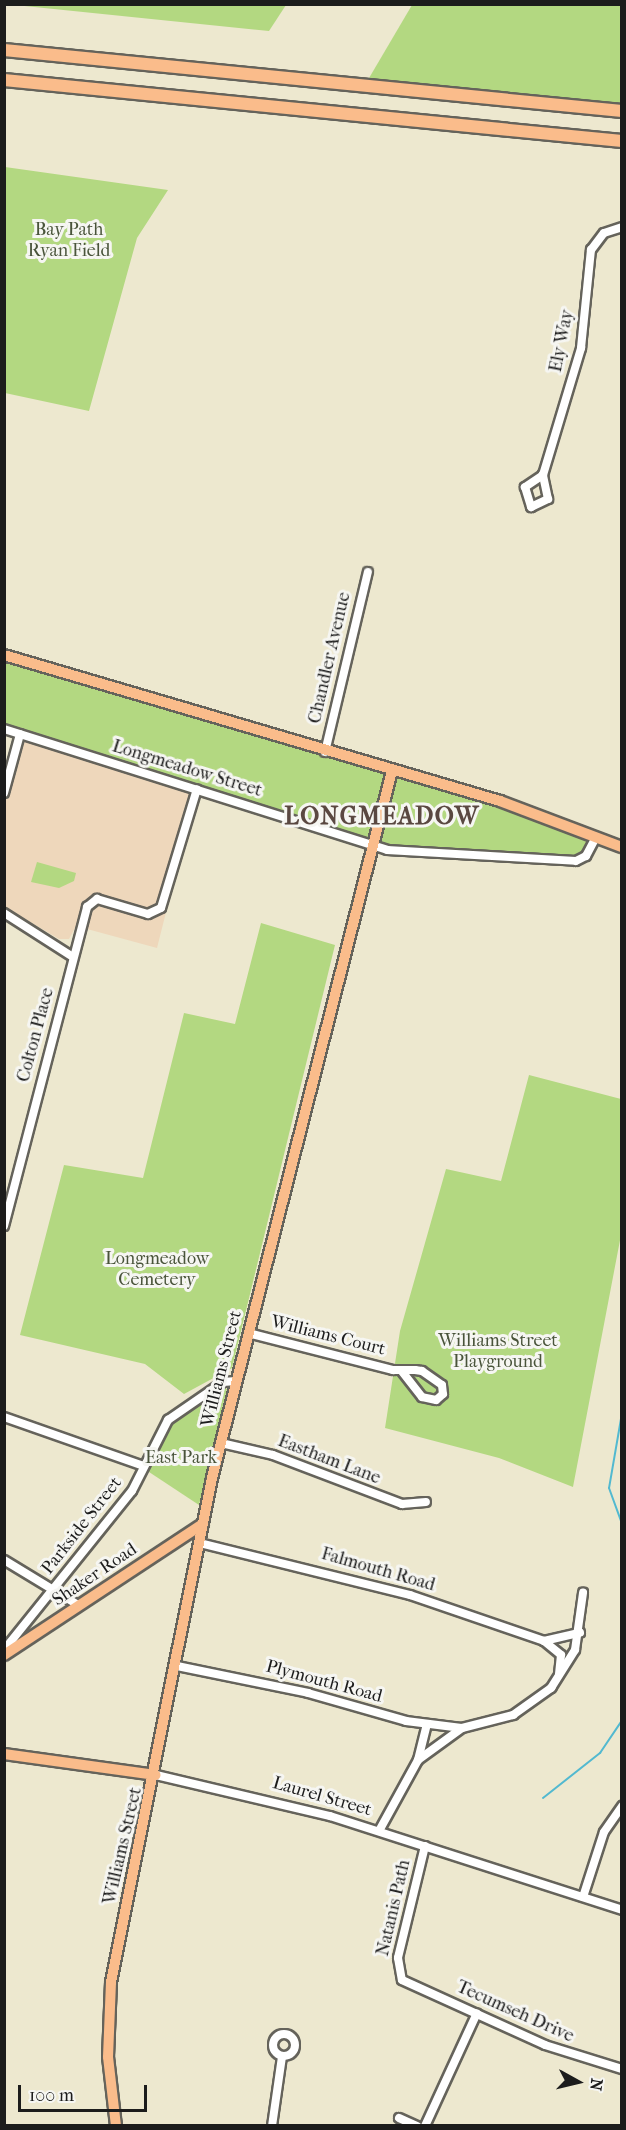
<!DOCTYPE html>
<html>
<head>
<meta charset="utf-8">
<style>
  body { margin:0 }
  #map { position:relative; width:626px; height:2130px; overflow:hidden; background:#ede8cf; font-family:"IM FELL French Canon",serif }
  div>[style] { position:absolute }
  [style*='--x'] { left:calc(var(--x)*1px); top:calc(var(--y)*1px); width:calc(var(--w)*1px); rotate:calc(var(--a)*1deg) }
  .built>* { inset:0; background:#eed7bb }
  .green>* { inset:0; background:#b3d881 }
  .stream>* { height:2px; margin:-1px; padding:0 1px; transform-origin:1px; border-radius:1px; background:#52b9d0 }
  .roads { filter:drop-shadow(2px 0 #65635b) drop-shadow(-2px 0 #65635b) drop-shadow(0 2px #65635b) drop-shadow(0 -2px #65635b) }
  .minor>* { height:8px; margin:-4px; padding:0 4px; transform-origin:4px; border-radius:4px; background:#fff }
  .minor>.ring { margin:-4px; padding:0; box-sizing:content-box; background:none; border:8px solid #fff; border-radius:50% }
  .major>* { height:10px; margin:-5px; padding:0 5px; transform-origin:5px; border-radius:5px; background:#fabc8b }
  .highway>* { height:12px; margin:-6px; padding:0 6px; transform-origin:6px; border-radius:6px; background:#fabc8b }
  span { translate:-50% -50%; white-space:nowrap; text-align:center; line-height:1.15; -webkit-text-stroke:6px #f6f6f2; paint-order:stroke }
  .park-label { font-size:18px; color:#49543a }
  .street-label { font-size:18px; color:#1c1c1c }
  .district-label { font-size:24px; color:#5a4841; font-weight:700; letter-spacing:1.5px }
  .frame { position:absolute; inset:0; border:6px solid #1c1c1c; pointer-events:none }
  .north { position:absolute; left:548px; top:2052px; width:60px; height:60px; -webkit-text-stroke:4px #f6f6f2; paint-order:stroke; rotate:98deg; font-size:16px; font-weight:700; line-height:24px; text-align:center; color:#1c1c1c }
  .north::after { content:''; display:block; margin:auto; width:21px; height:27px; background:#1c1c1c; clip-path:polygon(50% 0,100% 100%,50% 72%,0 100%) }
  .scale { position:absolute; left:18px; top:2085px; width:129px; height:27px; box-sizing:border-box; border:3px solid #1c1c1c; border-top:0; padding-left:8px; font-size:18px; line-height:21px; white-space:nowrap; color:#1c1c1c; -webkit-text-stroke:4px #f6f6f2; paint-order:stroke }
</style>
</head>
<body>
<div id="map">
  <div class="built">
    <div style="clip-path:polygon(20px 734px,197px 789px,157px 948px,76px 926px,69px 939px,59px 939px,5px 907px,5px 794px)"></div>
  </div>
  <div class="green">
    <div style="clip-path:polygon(5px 4px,286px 4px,286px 5px,269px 31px)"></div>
    <div style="clip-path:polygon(412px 5px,621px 5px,621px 115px,362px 90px)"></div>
    <div style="clip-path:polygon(5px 167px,168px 190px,137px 238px,89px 411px,5px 393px)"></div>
    <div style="clip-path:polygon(4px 655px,464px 792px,596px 837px,582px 860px,404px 851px,5px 729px)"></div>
    <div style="clip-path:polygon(37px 862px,76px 873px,74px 881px,59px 888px,31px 882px)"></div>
    <div style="clip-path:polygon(261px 923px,335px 945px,232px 1368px,184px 1394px,145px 1364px,20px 1335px,64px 1165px,143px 1178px,184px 1013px,235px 1024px)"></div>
    <div style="clip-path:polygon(529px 1075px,621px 1099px,621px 1235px,573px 1487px,499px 1458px,385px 1428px,400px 1331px,446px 1169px,501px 1181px)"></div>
    <div style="clip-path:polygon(222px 1386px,227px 1389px,199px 1505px,146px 1470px,174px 1417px)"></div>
  </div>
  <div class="stream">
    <div style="--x:622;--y:1413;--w:76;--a:99.8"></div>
    <div style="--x:609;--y:1488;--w:38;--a:70"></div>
    <div style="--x:543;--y:1798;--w:73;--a:-38.3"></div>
    <div style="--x:600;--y:1753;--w:40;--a:-56"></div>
  </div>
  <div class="roads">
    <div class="minor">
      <div style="--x:543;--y:475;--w:22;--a:146"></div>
      <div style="--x:525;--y:487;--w:21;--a:73"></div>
      <div style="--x:531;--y:507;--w:19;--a:-25"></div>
      <div style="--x:548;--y:499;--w:25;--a:-102"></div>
      <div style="--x:543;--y:475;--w:133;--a:-73.3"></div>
      <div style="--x:581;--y:348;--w:99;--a:-84.2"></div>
      <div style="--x:591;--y:250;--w:21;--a:-53"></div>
      <div style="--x:604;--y:233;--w:19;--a:-18"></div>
      <div style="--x:4;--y:729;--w:402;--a:17.5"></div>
      <div style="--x:387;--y:850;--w:189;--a:3.3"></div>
      <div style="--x:576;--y:861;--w:11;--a:-27"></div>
      <div style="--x:586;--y:856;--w:21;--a:-62"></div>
      <div style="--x:325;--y:752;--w:185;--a:-76.6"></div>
      <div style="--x:4;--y:793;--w:61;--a:-74.8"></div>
      <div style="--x:4;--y:913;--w:82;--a:32.5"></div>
      <div style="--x:4;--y:1226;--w:330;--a:-75.4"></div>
      <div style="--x:87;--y:907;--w:13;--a:-39"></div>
      <div style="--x:97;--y:899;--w:53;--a:16.4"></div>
      <div style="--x:148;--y:914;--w:14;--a:-25"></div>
      <div style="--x:161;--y:908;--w:124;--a:-73.2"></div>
      <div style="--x:248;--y:1333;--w:150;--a:14.3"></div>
      <div style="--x:393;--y:1370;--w:22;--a:0"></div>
      <div style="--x:415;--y:1370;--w:7;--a:8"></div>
      <div style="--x:422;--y:1371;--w:24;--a:35"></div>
      <div style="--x:442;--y:1385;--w:9;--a:84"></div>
      <div style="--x:443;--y:1394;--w:9;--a:139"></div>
      <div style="--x:436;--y:1400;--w:14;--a:-168"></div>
      <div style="--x:422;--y:1397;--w:34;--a:-128"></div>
      <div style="--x:4;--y:1417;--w:148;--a:19.3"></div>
      <div style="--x:221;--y:1443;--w:53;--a:13"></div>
      <div style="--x:273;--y:1455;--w:138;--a:20.8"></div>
      <div style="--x:402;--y:1504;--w:24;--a:-5"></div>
      <div style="--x:200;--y:1543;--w:216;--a:13.9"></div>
      <div style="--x:410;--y:1595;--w:142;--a:18.9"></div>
      <div style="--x:544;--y:1641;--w:37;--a:-13"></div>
      <div style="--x:4;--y:1560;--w:87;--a:31.3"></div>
      <div style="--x:544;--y:1641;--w:22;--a:39"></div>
      <div style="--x:561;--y:1655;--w:19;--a:96"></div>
      <div style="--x:4;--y:1650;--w:204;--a:-51.2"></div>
      <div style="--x:132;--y:1491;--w:80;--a:-63.1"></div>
      <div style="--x:168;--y:1420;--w:67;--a:-34.6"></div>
      <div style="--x:223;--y:1382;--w:13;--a:-4"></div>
      <div style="--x:177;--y:1666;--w:134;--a:11.6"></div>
      <div style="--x:308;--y:1693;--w:102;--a:15.9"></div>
      <div style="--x:406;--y:1721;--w:56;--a:7.1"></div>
      <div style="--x:418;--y:1760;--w:36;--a:-76"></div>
      <div style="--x:156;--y:1775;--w:179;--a:13.3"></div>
      <div style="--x:330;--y:1816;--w:307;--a:17.8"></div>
      <div style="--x:379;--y:1831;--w:81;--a:-61.2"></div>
      <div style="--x:418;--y:1760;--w:54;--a:-36"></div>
      <div style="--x:462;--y:1728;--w:53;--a:-14.3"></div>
      <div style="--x:513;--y:1715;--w:47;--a:-35.4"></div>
      <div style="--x:551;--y:1688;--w:45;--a:-57.7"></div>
      <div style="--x:575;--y:1650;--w:58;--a:-82"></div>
      <div style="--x:425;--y:1846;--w:115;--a:103.6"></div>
      <div style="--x:398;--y:1958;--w:22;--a:80"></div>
      <div style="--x:402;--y:1980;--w:157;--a:24.4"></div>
      <div style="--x:545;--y:2045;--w:81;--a:17.3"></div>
      <div style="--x:583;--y:1897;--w:68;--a:-72.1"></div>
      <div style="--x:604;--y:1832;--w:32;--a:-55"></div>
      <div class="ring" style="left:273px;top:2034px;width:14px;height:14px"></div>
      <div style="--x:399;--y:2118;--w:20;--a:24"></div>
      <div style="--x:272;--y:2126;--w:70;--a:-81.8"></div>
      <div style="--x:425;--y:2126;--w:124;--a:-65.3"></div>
    </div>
    <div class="major">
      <div style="--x:4;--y:655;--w:517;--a:16.4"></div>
      <div style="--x:500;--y:801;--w:130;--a:20.7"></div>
      <div style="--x:4;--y:1655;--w:238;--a:-33.4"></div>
      <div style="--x:4;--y:1754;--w:153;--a:7.9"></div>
      <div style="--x:116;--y:2126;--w:69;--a:-96.6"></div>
      <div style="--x:108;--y:2057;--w:75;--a:-87.7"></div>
      <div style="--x:111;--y:1982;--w:514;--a:-78.67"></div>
      <div style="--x:212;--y:1478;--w:730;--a:-75.72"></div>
    </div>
    <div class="highway">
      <div style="--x:4;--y:50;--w:621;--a:5.64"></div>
      <div style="--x:4;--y:80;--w:621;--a:5.64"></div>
    </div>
  </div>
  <div class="park-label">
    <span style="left:69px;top:241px">Bay Path<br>Ryan Field</span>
    <span style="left:157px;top:1270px">Longmeadow<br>Cemetery</span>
    <span style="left:498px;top:1352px">Williams Street<br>Playground</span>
    <span style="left:181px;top:1458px">East Park</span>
  </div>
  <div class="street-label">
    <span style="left:562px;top:341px;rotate:-79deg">Ely Way</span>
    <span style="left:330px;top:658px;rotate:-77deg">Chandler Avenue</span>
    <span style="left:187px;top:769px;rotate:17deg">Longmeadow Street</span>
    <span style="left:36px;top:1035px;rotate:-75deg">Colton Place</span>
    <span style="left:328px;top:1336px;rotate:14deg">Williams Court</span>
    <span style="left:222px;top:1369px;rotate:-76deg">Williams Street</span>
    <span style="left:329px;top:1460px;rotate:21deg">Eastham Lane</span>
    <span style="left:82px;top:1526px;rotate:-52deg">Parkside Street</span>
    <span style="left:378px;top:1570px;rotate:16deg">Falmouth Road</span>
    <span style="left:95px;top:1575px;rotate:-34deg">Shaker Road</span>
    <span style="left:324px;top:1682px;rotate:15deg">Plymouth Road</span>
    <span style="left:322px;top:1797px;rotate:16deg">Laurel Street</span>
    <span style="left:123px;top:1846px;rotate:-77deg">Williams Street</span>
    <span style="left:394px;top:1908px;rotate:-77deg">Natanis Path</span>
    <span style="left:515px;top:2012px;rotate:24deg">Tecumseh Drive</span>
  </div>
  <div class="district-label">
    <span style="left:382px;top:817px">LONGMEADOW</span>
  </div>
  <div class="frame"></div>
  <div class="north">N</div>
  <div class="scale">100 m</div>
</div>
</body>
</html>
